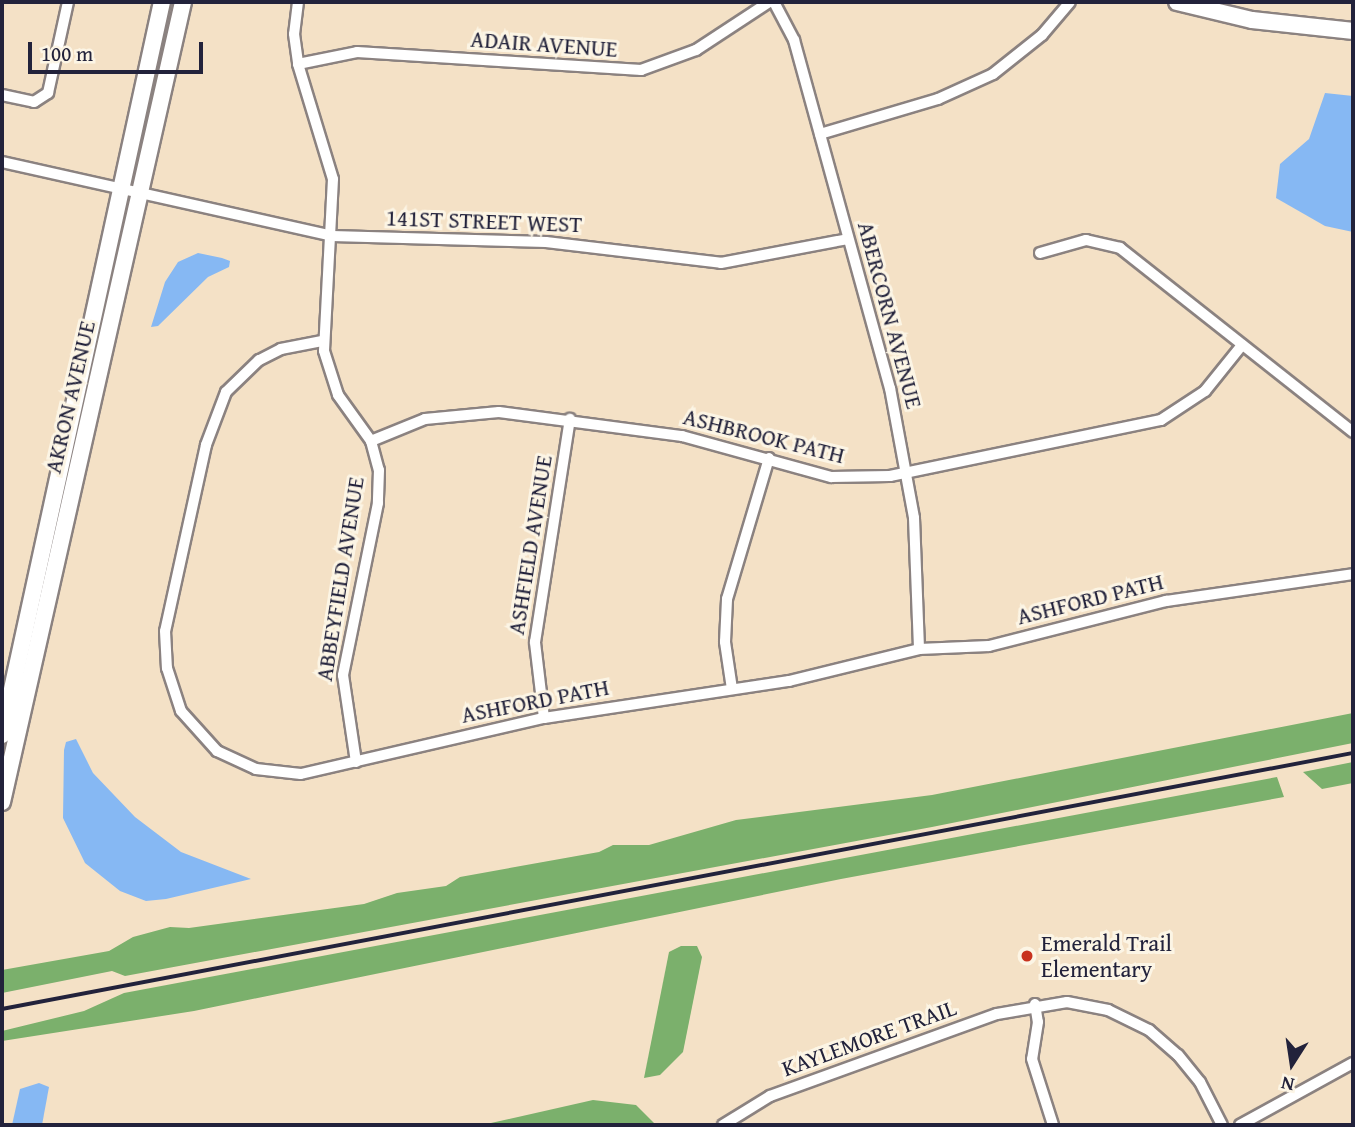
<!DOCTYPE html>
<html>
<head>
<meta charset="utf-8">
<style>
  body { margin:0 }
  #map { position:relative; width:1355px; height:1127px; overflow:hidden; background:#f4e1c6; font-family:"Gentium Book Plus",serif }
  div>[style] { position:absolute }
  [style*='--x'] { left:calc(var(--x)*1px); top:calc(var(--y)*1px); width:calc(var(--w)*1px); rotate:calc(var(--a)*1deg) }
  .forest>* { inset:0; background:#7bb06c }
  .water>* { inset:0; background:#86b8f3 }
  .roads { filter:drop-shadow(2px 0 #8b8280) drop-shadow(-2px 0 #8b8280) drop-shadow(0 2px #8b8280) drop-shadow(0 -2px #8b8280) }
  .street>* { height:10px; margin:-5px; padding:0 5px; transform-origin:5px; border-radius:5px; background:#fff }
  .secondary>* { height:16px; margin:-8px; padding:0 8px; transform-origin:8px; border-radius:8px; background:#fff }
  .rail>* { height:3.5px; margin:-1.75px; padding:0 1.75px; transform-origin:1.75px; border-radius:1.75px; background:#22223b }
  .dots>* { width:19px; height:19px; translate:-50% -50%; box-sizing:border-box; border:4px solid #fcf5e5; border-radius:50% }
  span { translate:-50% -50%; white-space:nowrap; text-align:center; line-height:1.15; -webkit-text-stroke:6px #fcf5e5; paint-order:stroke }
  .street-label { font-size:23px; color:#22223b }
  .poi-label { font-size:23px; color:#22223b }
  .left { translate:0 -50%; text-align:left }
  .frame { position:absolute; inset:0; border:4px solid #22223b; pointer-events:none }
  .north { position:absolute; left:1257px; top:1029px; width:70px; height:70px; -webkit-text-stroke:5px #fcf5e5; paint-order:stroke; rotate:192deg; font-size:19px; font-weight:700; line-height:28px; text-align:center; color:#22223b }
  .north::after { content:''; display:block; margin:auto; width:24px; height:32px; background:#22223b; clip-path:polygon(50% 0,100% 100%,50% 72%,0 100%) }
  .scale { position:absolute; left:28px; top:42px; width:175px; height:32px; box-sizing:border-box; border:4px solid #22223b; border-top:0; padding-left:9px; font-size:21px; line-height:24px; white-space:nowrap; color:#22223b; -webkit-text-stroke:5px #fcf5e5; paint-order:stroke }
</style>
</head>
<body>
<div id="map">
  <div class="forest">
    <div style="clip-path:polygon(1353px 713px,1353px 743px,932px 827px,125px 976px,112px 971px,2px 993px,2px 970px,109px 951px,133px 937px,170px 927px,189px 928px,364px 904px,397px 893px,446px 886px,460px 877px,599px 852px,613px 845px,649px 845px,736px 820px,932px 795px)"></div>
    <div style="clip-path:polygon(1353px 762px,1353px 783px,1322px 789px,1303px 772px)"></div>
    <div style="clip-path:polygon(1277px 777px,1284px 797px,841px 879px,194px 1011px,2px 1041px,2px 1031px,84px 1011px,124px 993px)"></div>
    <div style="clip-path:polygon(681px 946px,697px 946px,702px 957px,683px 1052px,660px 1075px,644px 1078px,669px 952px)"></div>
    <div style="clip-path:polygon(593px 1100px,636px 1105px,656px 1125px,482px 1125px)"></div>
  </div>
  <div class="water">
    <div style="clip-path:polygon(1325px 93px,1353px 96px,1353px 232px,1325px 226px,1276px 198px,1280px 164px,1309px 139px)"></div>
    <div style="clip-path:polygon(198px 253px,222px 258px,230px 261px,229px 267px,208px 277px,158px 326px,151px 327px,165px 282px,178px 262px)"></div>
    <div style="clip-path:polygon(76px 739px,93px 773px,135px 817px,181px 852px,251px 879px,166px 899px,146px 901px,120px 891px,85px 863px,63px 818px,64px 750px,66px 742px)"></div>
    <div style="clip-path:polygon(39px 1083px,49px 1087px,42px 1125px,12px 1125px,20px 1089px)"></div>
  </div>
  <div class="roads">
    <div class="street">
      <div style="--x:298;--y:2;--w:32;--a:97"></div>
      <div style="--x:294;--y:34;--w:30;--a:82"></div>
      <div style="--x:298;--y:64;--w:120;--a:73.1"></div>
      <div style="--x:333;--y:179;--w:172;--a:93"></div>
      <div style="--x:324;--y:351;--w:46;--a:72.3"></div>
      <div style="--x:338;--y:395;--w:57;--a:54.3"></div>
      <div style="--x:371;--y:441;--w:30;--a:75"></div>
      <div style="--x:379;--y:470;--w:33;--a:92"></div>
      <div style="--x:378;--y:503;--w:176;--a:101.5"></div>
      <div style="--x:343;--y:675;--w:88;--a:81.5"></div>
      <div style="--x:774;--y:2;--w:43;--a:62.2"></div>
      <div style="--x:794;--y:40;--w:361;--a:74.6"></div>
      <div style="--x:890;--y:388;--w:132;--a:79.5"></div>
      <div style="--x:914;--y:518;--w:131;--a:87.8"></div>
      <div style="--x:298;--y:64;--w:60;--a:-11.5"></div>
      <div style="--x:357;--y:52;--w:285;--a:3.6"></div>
      <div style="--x:641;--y:70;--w:59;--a:-20"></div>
      <div style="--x:696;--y:50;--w:87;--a:-33.3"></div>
      <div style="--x:2;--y:95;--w:33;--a:12"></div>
      <div style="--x:34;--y:102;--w:17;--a:-33"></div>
      <div style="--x:48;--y:93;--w:93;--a:-77.6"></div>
      <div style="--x:820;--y:134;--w:123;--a:-16.5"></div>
      <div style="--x:938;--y:99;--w:60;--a:-24.4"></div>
      <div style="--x:993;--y:74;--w:63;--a:-38.5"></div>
      <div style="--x:1042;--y:35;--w:43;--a:-49.7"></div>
      <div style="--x:2;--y:162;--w:338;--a:12.6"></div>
      <div style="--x:332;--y:236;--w:214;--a:1.6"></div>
      <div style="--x:546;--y:242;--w:176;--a:6.8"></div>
      <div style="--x:721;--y:263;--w:129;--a:-10.7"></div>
      <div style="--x:1040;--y:253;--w:48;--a:-15.8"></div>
      <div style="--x:1086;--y:240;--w:35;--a:13"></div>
      <div style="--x:1120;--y:248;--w:297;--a:38.3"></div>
      <div style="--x:322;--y:341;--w:42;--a:169"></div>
      <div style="--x:281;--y:349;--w:25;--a:153"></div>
      <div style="--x:259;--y:360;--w:46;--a:135.9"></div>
      <div style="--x:226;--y:392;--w:57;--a:110.7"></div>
      <div style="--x:206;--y:445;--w:190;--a:102.4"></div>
      <div style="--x:165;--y:631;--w:37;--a:87"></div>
      <div style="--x:167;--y:668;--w:45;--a:72"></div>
      <div style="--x:181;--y:711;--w:54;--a:48"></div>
      <div style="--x:217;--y:751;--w:43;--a:24.8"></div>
      <div style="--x:256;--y:769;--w:45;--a:6.3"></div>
      <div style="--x:301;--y:774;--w:249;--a:-13"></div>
      <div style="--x:544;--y:718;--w:248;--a:-8.6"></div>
      <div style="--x:789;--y:681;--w:134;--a:-13.8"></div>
      <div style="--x:919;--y:649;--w:70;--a:-2.5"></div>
      <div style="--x:989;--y:646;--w:183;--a:-14.3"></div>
      <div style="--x:1166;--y:601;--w:189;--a:-8.2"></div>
      <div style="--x:371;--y:441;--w:58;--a:-22.2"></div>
      <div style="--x:425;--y:419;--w:74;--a:-5.4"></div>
      <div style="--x:499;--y:412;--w:185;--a:7.5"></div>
      <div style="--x:682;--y:436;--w:155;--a:15.4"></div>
      <div style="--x:831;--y:477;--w:59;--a:-1"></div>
      <div style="--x:890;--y:476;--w:277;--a:-11.7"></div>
      <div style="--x:1161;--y:420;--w:53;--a:-33.4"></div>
      <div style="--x:1205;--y:391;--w:59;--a:-51.2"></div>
      <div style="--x:732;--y:689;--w:48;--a:-98.5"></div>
      <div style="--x:725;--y:642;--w:43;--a:-87.3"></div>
      <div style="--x:727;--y:599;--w:147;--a:-73.4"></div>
      <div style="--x:544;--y:718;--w:77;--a:-96.8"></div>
      <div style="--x:535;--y:642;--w:226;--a:-81.1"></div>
      <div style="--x:1035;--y:1004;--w:18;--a:81"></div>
      <div style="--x:1038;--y:1022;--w:37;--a:99"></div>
      <div style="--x:1032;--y:1059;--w:69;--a:72.3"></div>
      <div style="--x:723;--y:1125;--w:55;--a:-31.7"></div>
      <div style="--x:770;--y:1096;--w:241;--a:-19.9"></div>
      <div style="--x:997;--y:1014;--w:71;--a:-9.7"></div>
      <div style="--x:1067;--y:1002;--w:42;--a:11"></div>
      <div style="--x:1108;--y:1010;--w:46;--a:26"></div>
      <div style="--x:1149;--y:1030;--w:38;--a:41"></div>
      <div style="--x:1178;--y:1055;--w:35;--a:51"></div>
      <div style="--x:1200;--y:1082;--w:48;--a:62.9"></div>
      <div style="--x:1240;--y:1125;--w:129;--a:-28.8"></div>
    </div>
    <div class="secondary">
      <div style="--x:1177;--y:2;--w:77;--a:13.5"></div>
      <div style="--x:1252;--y:20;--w:102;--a:6.2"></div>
      <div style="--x:2;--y:735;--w:750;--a:-77.69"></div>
      <div style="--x:2;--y:802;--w:820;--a:-77.25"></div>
    </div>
  </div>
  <div class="rail">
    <div style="--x:2;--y:1009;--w:1375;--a:-10.73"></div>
  </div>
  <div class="dots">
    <div style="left:1027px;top:956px;background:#c8321e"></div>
  </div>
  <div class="street-label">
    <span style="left:544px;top:44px;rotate:4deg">ADAIR AVENUE</span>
    <span style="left:484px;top:221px;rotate:2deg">141ST STREET WEST</span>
    <span style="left:890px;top:315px;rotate:75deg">ABERCORN AVENUE</span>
    <span style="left:70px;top:397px;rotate:-77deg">AKRON AVENUE</span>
    <span style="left:764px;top:436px;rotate:14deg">ASHBROOK PATH</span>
    <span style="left:530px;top:545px;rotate:-81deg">ASHFIELD AVENUE</span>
    <span style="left:340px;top:579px;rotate:-81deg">ABBEYFIELD AVENUE</span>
    <span style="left:1090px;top:599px;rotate:-14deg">ASHFORD PATH</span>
    <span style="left:535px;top:701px;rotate:-11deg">ASHFORD PATH</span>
    <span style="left:869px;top:1038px;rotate:-20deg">KAYLEMORE TRAIL</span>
  </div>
  <div class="poi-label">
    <span class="left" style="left:1041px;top:956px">Emerald Trail<br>Elementary</span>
  </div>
  <div class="frame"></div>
  <div class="north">N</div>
  <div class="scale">100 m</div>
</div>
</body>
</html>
